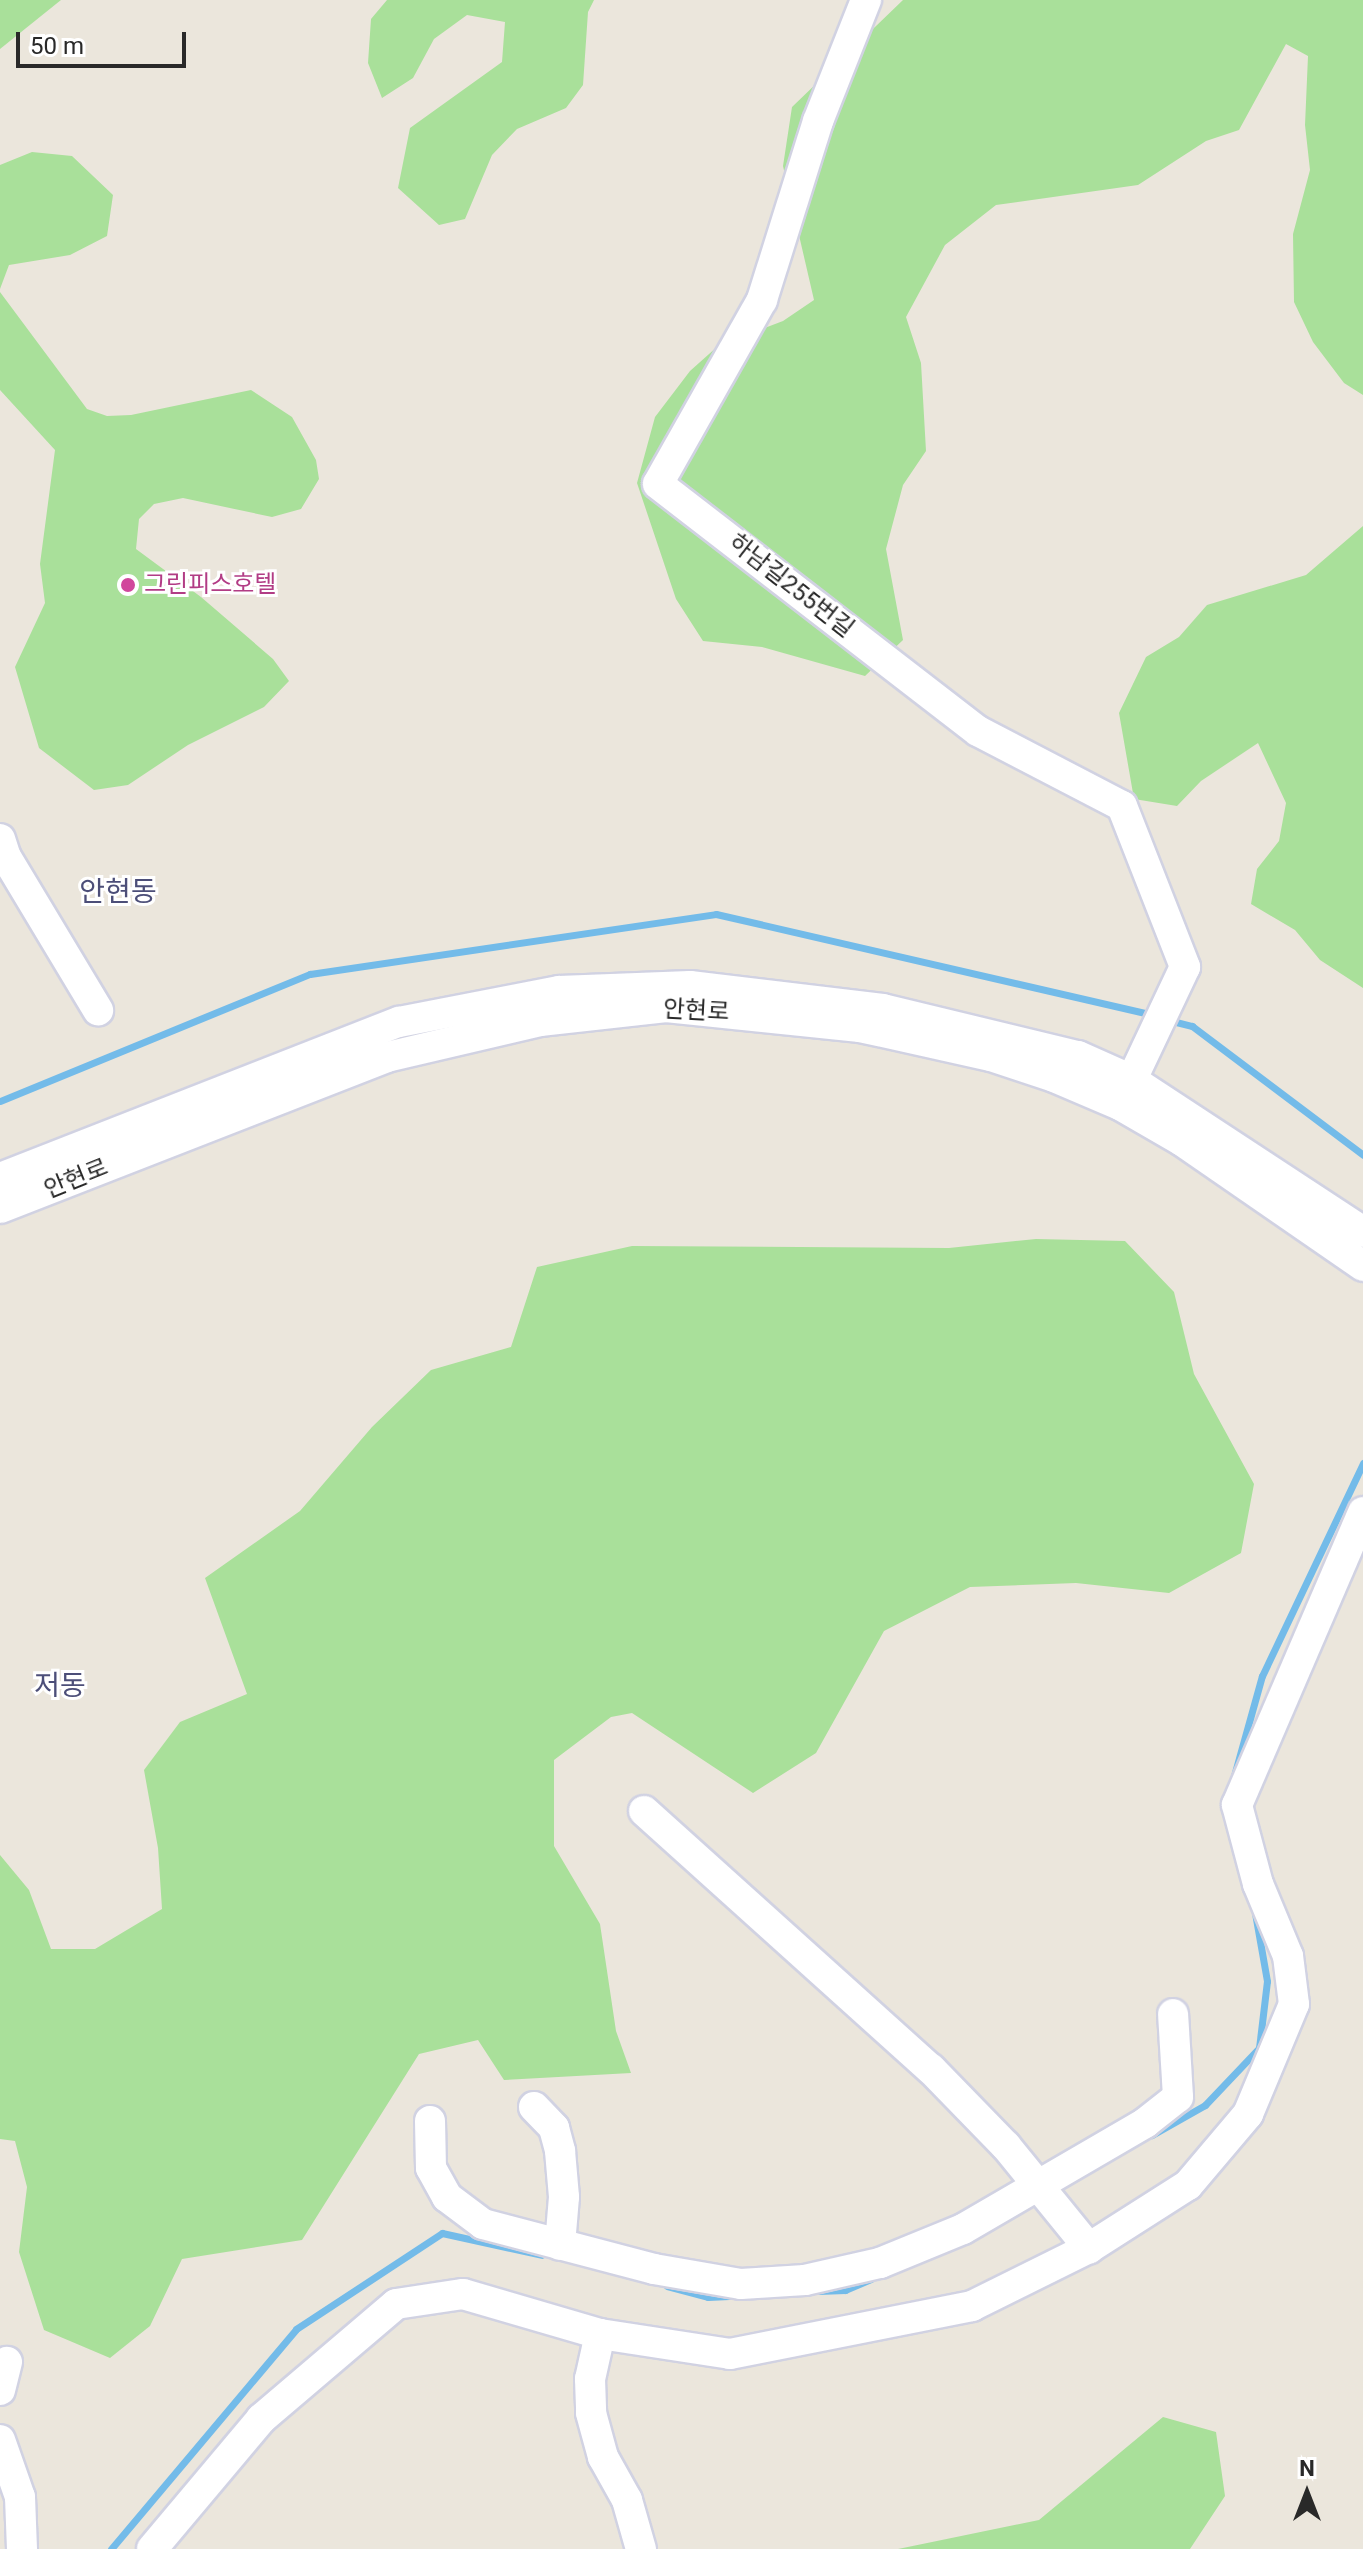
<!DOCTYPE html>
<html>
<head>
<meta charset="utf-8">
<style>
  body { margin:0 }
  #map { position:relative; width:1363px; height:2549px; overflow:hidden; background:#ebe6dc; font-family:Roboto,"Noto Sans KR",sans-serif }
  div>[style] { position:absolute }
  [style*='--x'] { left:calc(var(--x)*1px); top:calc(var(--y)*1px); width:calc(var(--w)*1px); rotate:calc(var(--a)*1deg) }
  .green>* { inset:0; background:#a9e09a }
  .stream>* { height:7px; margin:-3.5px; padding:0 3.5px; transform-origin:3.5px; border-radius:3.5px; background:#73bbe9 }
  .roads { filter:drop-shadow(2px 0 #d1d2e2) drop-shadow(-2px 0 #d1d2e2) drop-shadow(0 2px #d1d2e2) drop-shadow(0 -2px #d1d2e2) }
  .minor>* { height:30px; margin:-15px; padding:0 15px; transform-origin:15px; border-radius:15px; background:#fff }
  .dots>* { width:22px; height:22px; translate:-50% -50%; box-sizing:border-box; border:4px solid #fff; border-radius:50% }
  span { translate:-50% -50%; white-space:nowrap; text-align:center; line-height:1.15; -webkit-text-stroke:6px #fff; paint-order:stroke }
  .hotel-label { font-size:24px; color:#b23c85 }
  .left { translate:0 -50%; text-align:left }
  .street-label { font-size:24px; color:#292929 }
  .quarter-label { font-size:28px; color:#4c4e78 }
  .north { position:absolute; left:1267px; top:2453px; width:80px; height:80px; -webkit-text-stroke:6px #fff; paint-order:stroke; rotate:0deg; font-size:22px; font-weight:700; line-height:32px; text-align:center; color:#292929 }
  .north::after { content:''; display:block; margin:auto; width:28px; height:36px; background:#292929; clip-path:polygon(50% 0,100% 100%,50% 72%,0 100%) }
  .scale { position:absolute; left:16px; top:32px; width:170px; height:36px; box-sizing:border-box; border:4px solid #292929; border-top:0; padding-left:10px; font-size:24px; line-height:28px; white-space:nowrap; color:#292929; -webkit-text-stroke:6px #fff; paint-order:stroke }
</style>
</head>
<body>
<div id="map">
  <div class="green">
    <div style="clip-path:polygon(0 0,61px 0,0 49px)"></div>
    <div style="clip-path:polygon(387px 0,594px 0,588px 12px,583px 85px,566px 108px,517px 129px,492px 155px,465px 219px,439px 225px,398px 188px,410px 128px,502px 62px,505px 22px,467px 15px,434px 39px,413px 78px,382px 98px,368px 63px,371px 19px)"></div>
    <div style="clip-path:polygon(903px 0,1363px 0,1363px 395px,1344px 383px,1313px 342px,1294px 302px,1293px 234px,1310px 170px,1305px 125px,1308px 56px,1286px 44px,1239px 130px,1206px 141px,1138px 185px,996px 205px,945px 245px,906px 317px,921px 363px,926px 451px,903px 485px,886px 549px,903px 640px,865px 676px,762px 647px,703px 641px,676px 599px,637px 483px,655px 417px,690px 371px,718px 346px,783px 321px,814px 300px,783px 166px,792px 107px)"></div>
    <div style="clip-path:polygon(32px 152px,72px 156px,113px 195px,107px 236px,70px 255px,9px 265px,0 289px,0 165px)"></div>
    <div style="clip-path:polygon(0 292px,87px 409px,107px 416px,131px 415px,251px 390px,292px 417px,316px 460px,319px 479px,301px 509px,272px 517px,183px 498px,154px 504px,139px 519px,136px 549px,201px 597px,273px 659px,289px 681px,264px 707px,188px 745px,128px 785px,94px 790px,39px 748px,15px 667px,45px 603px,40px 564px,55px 450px,0 390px)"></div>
    <div style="clip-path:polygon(1363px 526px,1363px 988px,1320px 960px,1295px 930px,1251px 904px,1257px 869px,1279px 841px,1286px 803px,1258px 743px,1201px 781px,1177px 806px,1134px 799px,1119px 713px,1146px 657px,1179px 637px,1207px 605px,1306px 575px)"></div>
    <div style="clip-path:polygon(1036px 1239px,1125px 1241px,1174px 1292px,1194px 1374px,1254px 1484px,1241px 1553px,1169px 1593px,1076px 1583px,970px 1587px,884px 1631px,816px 1753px,753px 1793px,632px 1713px,611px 1717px,554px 1760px,554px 1846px,600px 1924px,616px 2031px,631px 2073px,504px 2080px,478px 2040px,419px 2054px,302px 2240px,182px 2259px,150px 2326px,110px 2358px,44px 2330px,19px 2252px,27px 2187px,15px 2141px,0 2139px,0 1855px,29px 1890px,51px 1949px,95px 1949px,162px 1909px,158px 1848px,144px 1770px,180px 1722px,247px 1694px,205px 1578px,300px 1511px,372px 1427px,431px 1370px,511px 1347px,537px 1267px,632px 1246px,949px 1248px)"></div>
    <div style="clip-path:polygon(1163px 2417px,1216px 2432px,1225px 2496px,1190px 2549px,898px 2549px,1039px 2520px)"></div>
  </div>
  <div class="stream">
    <div style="--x:1168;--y:1020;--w:25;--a:14"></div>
    <div style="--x:1192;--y:1026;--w:214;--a:37"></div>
    <div style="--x:0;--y:1101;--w:335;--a:-22.3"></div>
    <div style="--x:310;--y:974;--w:410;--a:-8.4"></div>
    <div style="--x:716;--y:914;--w:449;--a:13"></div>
    <div style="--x:1227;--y:1801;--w:130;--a:-74.4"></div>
    <div style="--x:1262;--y:1676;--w:236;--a:-64.6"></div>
    <div style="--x:1152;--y:2135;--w:61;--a:-29.5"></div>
    <div style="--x:1205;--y:2105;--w:79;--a:-46.5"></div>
    <div style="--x:1259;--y:2048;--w:67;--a:-83.2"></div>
    <div style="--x:1267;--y:1981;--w:69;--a:-100"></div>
    <div style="--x:667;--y:2286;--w:42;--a:15"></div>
    <div style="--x:708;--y:2297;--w:21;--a:-3"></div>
    <div style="--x:818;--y:2291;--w:27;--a:-2"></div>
    <div style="--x:845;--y:2290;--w:28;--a:-23"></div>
    <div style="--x:111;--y:2549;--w:287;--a:-49.9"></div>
    <div style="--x:296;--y:2329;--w:175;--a:-33.3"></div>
    <div style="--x:442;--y:2233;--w:102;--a:12.4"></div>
  </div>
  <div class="roads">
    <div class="minor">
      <div style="--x:866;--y:0;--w:130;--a:111.6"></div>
      <div style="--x:818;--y:121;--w:188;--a:107.4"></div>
      <div style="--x:762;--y:300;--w:211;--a:119.5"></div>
      <div style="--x:658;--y:484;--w:404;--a:37.7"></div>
      <div style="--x:978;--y:731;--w:162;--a:27.5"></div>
      <div style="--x:1122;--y:806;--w:173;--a:68.6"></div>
      <div style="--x:1185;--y:967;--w:145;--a:115.3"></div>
      <div style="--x:0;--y:839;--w:19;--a:72"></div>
      <div style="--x:6;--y:857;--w:179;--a:59"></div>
      <div style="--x:0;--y:1178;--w:428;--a:-21.4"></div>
      <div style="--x:399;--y:1022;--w:163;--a:-11"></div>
      <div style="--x:559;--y:991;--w:131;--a:-2.2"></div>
      <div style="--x:690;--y:986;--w:194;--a:6.8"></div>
      <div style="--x:883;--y:1009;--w:201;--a:13.6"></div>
      <div style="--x:1078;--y:1056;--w:59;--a:24"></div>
      <div style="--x:1132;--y:1080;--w:277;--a:33.3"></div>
      <div style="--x:0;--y:1208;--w:415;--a:-21.3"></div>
      <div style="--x:387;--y:1057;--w:157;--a:-13.2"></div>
      <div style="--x:540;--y:1021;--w:127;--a:-6.3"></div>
      <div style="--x:666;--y:1007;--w:195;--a:5.9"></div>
      <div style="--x:860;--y:1027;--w:134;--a:12.5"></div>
      <div style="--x:991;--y:1056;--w:66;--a:18.4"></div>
      <div style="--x:1054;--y:1077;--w:72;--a:23"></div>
      <div style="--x:1120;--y:1105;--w:72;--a:30.1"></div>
      <div style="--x:1182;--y:1141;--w:220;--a:34.6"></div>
      <div style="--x:644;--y:1811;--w:386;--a:42"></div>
      <div style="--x:931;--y:2069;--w:107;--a:45.8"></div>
      <div style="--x:1006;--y:2146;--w:132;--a:50.9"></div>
      <div style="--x:534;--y:2107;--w:29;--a:46"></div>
      <div style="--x:554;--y:2128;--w:24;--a:75"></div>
      <div style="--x:560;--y:2151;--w:46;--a:85"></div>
      <div style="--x:564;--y:2197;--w:48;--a:94.8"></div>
      <div style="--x:430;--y:2121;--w:47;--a:88.8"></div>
      <div style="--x:431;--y:2168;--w:33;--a:61"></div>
      <div style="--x:447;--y:2197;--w:45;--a:36.9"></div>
      <div style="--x:483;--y:2224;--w:177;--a:14.7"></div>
      <div style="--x:654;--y:2269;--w:88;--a:9.8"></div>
      <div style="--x:741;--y:2284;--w:64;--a:-3.6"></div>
      <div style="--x:805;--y:2280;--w:77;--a:-12.8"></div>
      <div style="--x:880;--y:2263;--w:90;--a:-22.3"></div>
      <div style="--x:963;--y:2229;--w:211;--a:-30.2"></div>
      <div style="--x:1145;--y:2123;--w:42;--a:-38.2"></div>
      <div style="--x:1178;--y:2097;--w:83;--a:-93.4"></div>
      <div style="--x:600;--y:2334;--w:46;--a:102.5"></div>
      <div style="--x:590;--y:2379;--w:34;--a:88"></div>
      <div style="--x:591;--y:2413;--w:46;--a:74.7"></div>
      <div style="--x:603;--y:2457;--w:49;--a:60.8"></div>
      <div style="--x:627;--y:2500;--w:51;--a:74.1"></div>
      <div style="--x:0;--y:2390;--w:29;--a:-76"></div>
      <div style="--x:0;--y:2440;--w:60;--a:70.7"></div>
      <div style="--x:20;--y:2497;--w:52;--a:87.8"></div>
      <div style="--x:152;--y:2549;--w:170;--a:-50"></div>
      <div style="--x:261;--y:2419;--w:177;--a:-40.4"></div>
      <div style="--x:396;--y:2304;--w:68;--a:-8.5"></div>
      <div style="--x:463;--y:2294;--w:143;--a:16.3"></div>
      <div style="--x:600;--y:2334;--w:132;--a:8.7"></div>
      <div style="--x:730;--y:2354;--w:247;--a:-11.2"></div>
      <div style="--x:972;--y:2306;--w:131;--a:-26.4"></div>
      <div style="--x:1089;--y:2248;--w:117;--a:-32.5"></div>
      <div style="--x:1188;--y:2185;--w:93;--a:-49.8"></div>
      <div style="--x:1248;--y:2114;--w:119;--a:-67.3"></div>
      <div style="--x:1294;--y:2004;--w:48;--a:-97.1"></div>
      <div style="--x:1288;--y:1956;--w:78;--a:-112.6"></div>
      <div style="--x:1258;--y:1884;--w:82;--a:-104.9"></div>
      <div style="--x:1237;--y:1805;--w:319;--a:-66.7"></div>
    </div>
  </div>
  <div class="dots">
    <div style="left:128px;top:585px;background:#d1479c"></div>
  </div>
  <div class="hotel-label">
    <span class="left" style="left:144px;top:585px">그린피스호텔</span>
  </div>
  <div class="street-label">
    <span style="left:791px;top:586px;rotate:38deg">하남길255번길</span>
    <span style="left:696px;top:1011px;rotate:3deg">안현로</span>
    <span style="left:76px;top:1179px;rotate:-22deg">안현로</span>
  </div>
  <div class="quarter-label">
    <span style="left:118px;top:892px">안현동</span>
    <span style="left:60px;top:1686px">저동</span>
  </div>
  <div class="north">N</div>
  <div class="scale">50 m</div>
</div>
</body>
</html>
